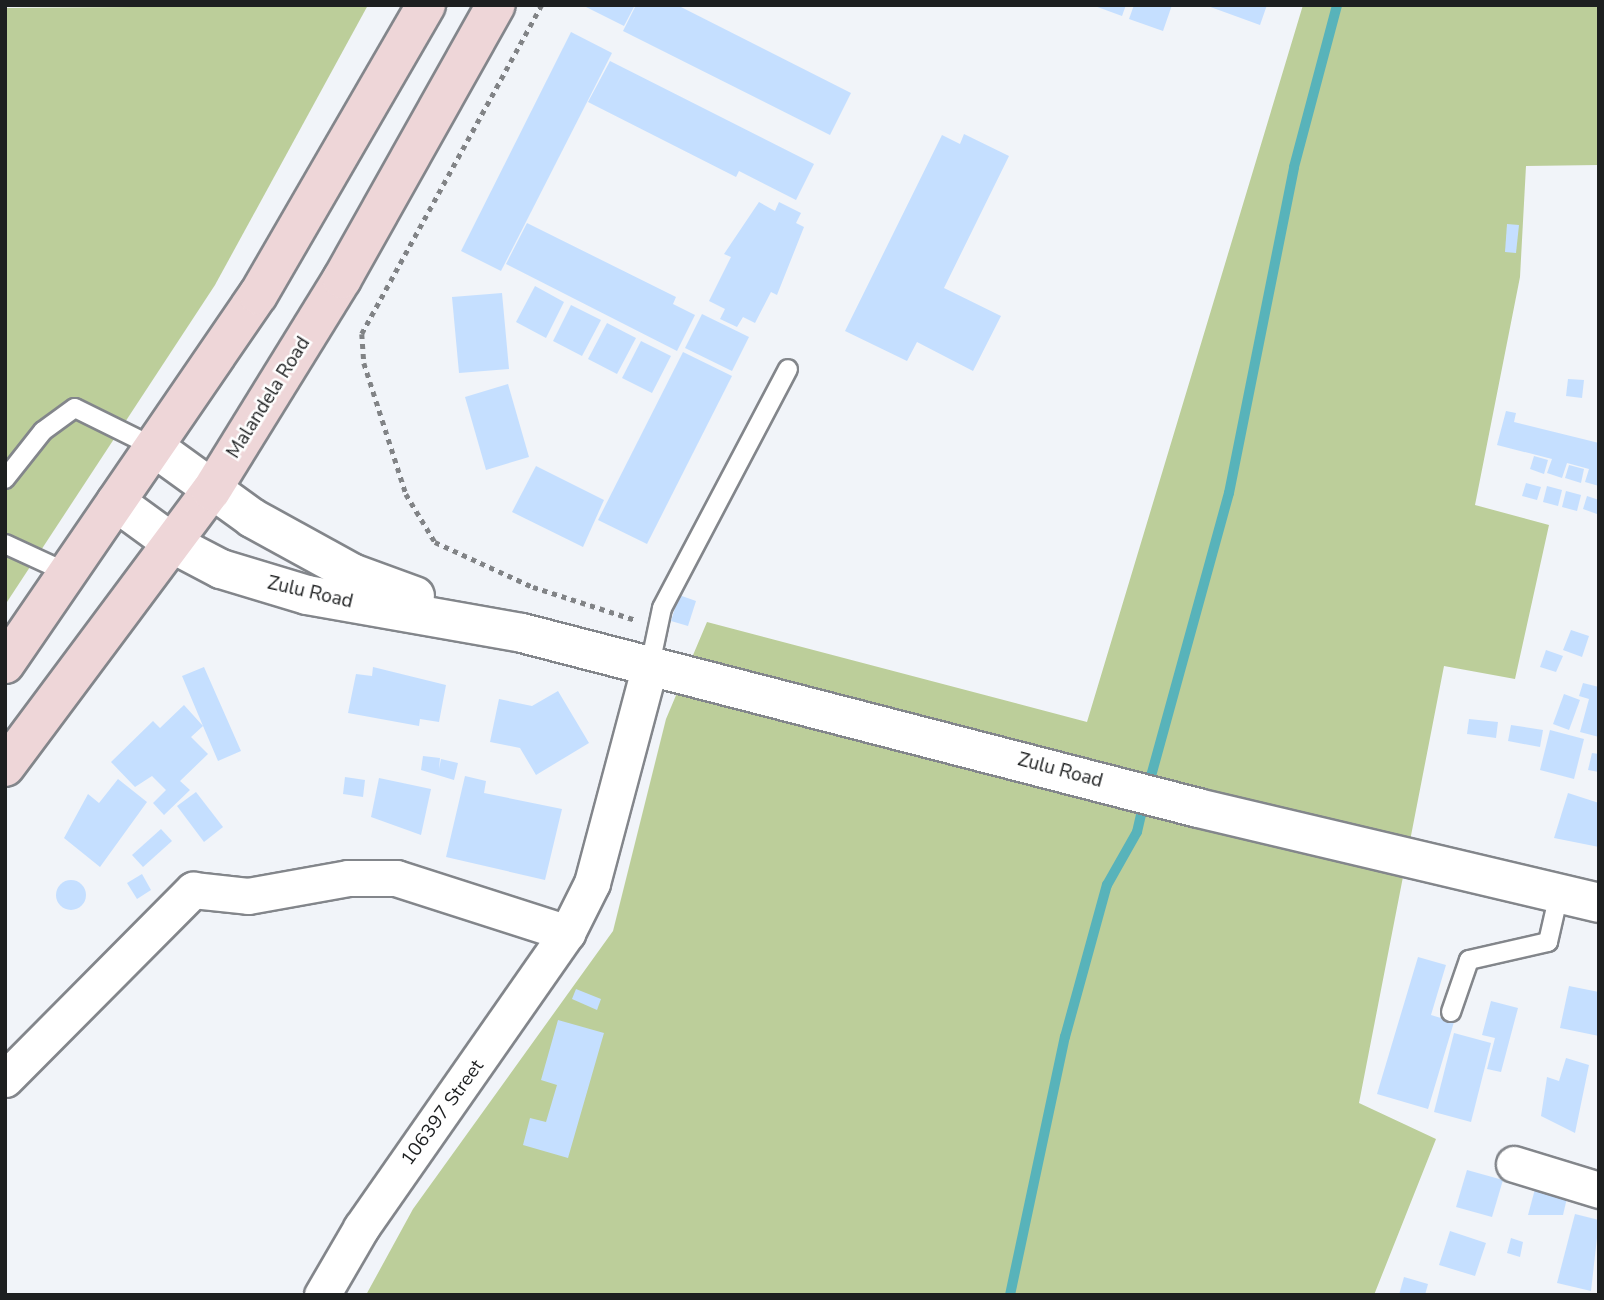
<!DOCTYPE html>
<html>
<head>
<meta charset="utf-8">
<style>
  body { margin:0 }
  #map { position:relative; width:1604px; height:1300px; overflow:hidden; background:#f1f4f9; font-family:"Nunito Sans",sans-serif }
  div>[style] { position:absolute }
  [style*='--x'] { left:calc(var(--x)*1px); top:calc(var(--y)*1px); width:calc(var(--w)*1px); rotate:calc(var(--a)*1deg) }
  .green>* { inset:0; background:#bcce9a }
  .stream>* { height:10px; margin:-5px; padding:0 5px; transform-origin:5px; border-radius:5px; background:#58b3ba }
  .building>* { inset:0; background:#c5dfff }
  .round { border-radius:50% }
  .path>* { height:4.5px; margin-top:-2.25px; transform-origin:0; background:repeating-linear-gradient(90deg,#818386 0 5px,transparent 0 10px) }
  .roads { filter:drop-shadow(2px 0 #83868b) drop-shadow(-2px 0 #83868b) drop-shadow(0 2px #83868b) drop-shadow(0 -2px #83868b) }
  .service>* { height:18px; margin:-9px; padding:0 9px; transform-origin:9px; border-radius:9px; background:#fff }
  .minor>* { height:35px; margin:-17.5px; padding:0 17.5px; transform-origin:17.5px; border-radius:17.5px; background:#fff }
  .tertiary>* { height:38px; margin:-19px; padding:0 19px; transform-origin:19px; border-radius:19px; background:#fff }
  .secondary>* { height:38px; margin:-19px; padding:0 19px; transform-origin:19px; border-radius:19px; background:#eed6d8 }
  span { translate:-50% -50%; white-space:nowrap; text-align:center; line-height:1.15; -webkit-text-stroke:5px #fff; paint-order:stroke }
  .street-label { font-size:19px; color:#1d1f20 }
  .frame { position:absolute; inset:0; border:7px solid #1d1f20; pointer-events:none }
</style>
</head>
<body>
<div id="map">
  <div class="green">
    <div style="clip-path:polygon(368px 5px,215px 285px,5px 605px,5px 8px)"></div>
    <div style="clip-path:polygon(1303px 5px,1599px 5px,1599px 165px,1526px 166px,1520px 277px,1475px 505px,1549px 525px,1515px 679px,1444px 666px,1359px 1103px,1436px 1139px,1374px 1295px,366px 1295px,413px 1209px,613px 931px,666px 719px,707px 622px,1087px 722px)"></div>
  </div>
  <div class="stream">
    <div style="--x:1148;--y:787;--w:305;--a:-74.6"></div>
    <div style="--x:1229;--y:493;--w:332;--a:-78.7"></div>
    <div style="--x:1294;--y:167;--w:168;--a:-75.1"></div>
    <div style="--x:1010;--y:1295;--w:264;--a:-78"></div>
    <div style="--x:1065;--y:1037;--w:158;--a:-74.6"></div>
    <div style="--x:1107;--y:885;--w:61;--a:-60.5"></div>
    <div style="--x:1137;--y:832;--w:32;--a:-77"></div>
  </div>
  <div class="building">
    <div style="clip-path:polygon(582px 5px,635px 5px,624px 26px)"></div>
    <div style="clip-path:polygon(636px 5px,677px 5px,851px 93px,830px 135px,623px 31px)"></div>
    <div style="clip-path:polygon(1092px 5px,1126px 5px,1122px 16px)"></div>
    <div style="clip-path:polygon(1134px 5px,1172px 5px,1163px 31px,1129px 19px)"></div>
    <div style="clip-path:polygon(1205px 5px,1267px 5px,1260px 25px)"></div>
    <div style="clip-path:polygon(571px 32px,612px 53px,501px 271px,461px 251px)"></div>
    <div style="clip-path:polygon(610px 61px,814px 164px,796px 200px,739px 171px,736px 177px,588px 102px)"></div>
    <div style="clip-path:polygon(964px 134px,1009px 156px,944px 288px,1001px 316px,973px 371px,917px 342px,907px 361px,845px 331px,942px 135px,960px 144px)"></div>
    <div style="clip-path:polygon(759px 202px,775px 211px,779px 202px,801px 213px,796px 223px,804px 227px,777px 295px,771px 292px,755px 323px,743px 317px,737px 327px,720px 319px,725px 309px,709px 301px,731px 257px,724px 254px)"></div>
    <div style="clip-path:polygon(527px 223px,676px 297px,673px 304px,695px 315px,677px 351px,506px 264px)"></div>
    <div style="clip-path:polygon(1507px 224px,1519px 225px,1516px 253px,1505px 252px)"></div>
    <div style="clip-path:polygon(535px 286px,564px 302px,546px 338px,516px 322px)"></div>
    <div style="clip-path:polygon(502px 293px,509px 369px,459px 373px,452px 297px)"></div>
    <div style="clip-path:polygon(571px 305px,601px 320px,582px 356px,553px 341px)"></div>
    <div style="clip-path:polygon(702px 314px,749px 337px,732px 371px,685px 348px)"></div>
    <div style="clip-path:polygon(607px 323px,636px 338px,617px 374px,588px 359px)"></div>
    <div style="clip-path:polygon(641px 341px,671px 356px,652px 393px,622px 378px)"></div>
    <div style="clip-path:polygon(683px 352px,732px 376px,647px 544px,598px 520px)"></div>
    <div style="clip-path:polygon(1568px 379px,1584px 380px,1582px 398px,1566px 396px)"></div>
    <div style="clip-path:polygon(508px 384px,529px 457px,486px 470px,465px 397px)"></div>
    <div style="clip-path:polygon(1506px 411px,1516px 413px,1514px 422px,1599px 443px,1599px 486px,1585px 482px,1589px 469px,1567px 463px,1562px 478px,1547px 473px,1552px 459px,1497px 445px)"></div>
    <div style="clip-path:polygon(1534px 456px,1548px 460px,1544px 474px,1530px 469px)"></div>
    <div style="clip-path:polygon(1569px 465px,1584px 469px,1581px 483px,1565px 478px)"></div>
    <div style="clip-path:polygon(536px 466px,604px 500px,583px 547px,512px 512px)"></div>
    <div style="clip-path:polygon(1526px 483px,1541px 487px,1537px 500px,1522px 496px)"></div>
    <div style="clip-path:polygon(1547px 486px,1562px 490px,1558px 506px,1543px 502px)"></div>
    <div style="clip-path:polygon(1566px 491px,1581px 495px,1577px 511px,1562px 507px)"></div>
    <div style="clip-path:polygon(1587px 496px,1599px 500px,1597px 514px,1583px 509px)"></div>
    <div style="clip-path:polygon(679px 595px,696px 601px,688px 626px,671px 621px)"></div>
    <div style="clip-path:polygon(1571px 630px,1589px 636px,1582px 657px,1563px 650px)"></div>
    <div style="clip-path:polygon(1546px 650px,1563px 656px,1556px 672px,1540px 667px)"></div>
    <div style="clip-path:polygon(204px 667px,241px 751px,218px 761px,203px 726px,191px 737px,208px 754px,180px 781px,190px 790px,164px 815px,153px 803px,166px 790px,152px 776px,135px 787px,111px 762px,153px 721px,160px 728px,184px 705px,203px 726px,182px 676px)"></div>
    <div style="clip-path:polygon(373px 667px,446px 685px,439px 722px,420px 719px,419px 726px,348px 713px,356px 674px,372px 676px)"></div>
    <div style="clip-path:polygon(1583px 683px,1599px 687px,1599px 737px,1580px 732px,1589px 699px,1579px 696px)"></div>
    <div style="clip-path:polygon(558px 691px,589px 743px,536px 775px,520px 748px,490px 742px,499px 699px,532px 706px)"></div>
    <div style="clip-path:polygon(1564px 694px,1580px 700px,1569px 730px,1553px 724px)"></div>
    <div style="clip-path:polygon(1469px 719px,1498px 722px,1496px 738px,1467px 734px)"></div>
    <div style="clip-path:polygon(1511px 725px,1543px 730px,1540px 747px,1508px 741px)"></div>
    <div style="clip-path:polygon(1550px 730px,1584px 739px,1574px 779px,1540px 770px)"></div>
    <div style="clip-path:polygon(1592px 753px,1599px 754px,1599px 772px,1588px 770px)"></div>
    <div style="clip-path:polygon(423px 756px,440px 758px,439px 769px,441px 759px,458px 763px,454px 780px,421px 770px)"></div>
    <div style="clip-path:polygon(465px 776px,486px 781px,484px 793px,562px 809px,545px 880px,446px 857px)"></div>
    <div style="clip-path:polygon(345px 777px,365px 780px,363px 797px,343px 794px)"></div>
    <div style="clip-path:polygon(379px 778px,431px 789px,421px 835px,371px 817px)"></div>
    <div style="clip-path:polygon(118px 779px,147px 802px,100px 867px,64px 838px,88px 794px,99px 803px)"></div>
    <div style="clip-path:polygon(196px 792px,223px 827px,204px 842px,177px 806px)"></div>
    <div style="clip-path:polygon(1568px 793px,1599px 803px,1599px 847px,1554px 838px)"></div>
    <div style="clip-path:polygon(161px 829px,172px 841px,143px 867px,132px 855px)"></div>
    <div style="clip-path:polygon(142px 874px,151px 890px,137px 899px,127px 883px)"></div>
    <div class="round" style="left:56px;top:880px;width:30px;height:30px"></div>
    <div style="clip-path:polygon(1418px 957px,1446px 965px,1431px 1015px,1454px 1022px,1428px 1109px,1377px 1094px)"></div>
    <div style="clip-path:polygon(1569px 986px,1599px 992px,1599px 1036px,1560px 1028px)"></div>
    <div style="clip-path:polygon(576px 989px,601px 999px,597px 1010px,572px 999px)"></div>
    <div style="clip-path:polygon(1491px 1001px,1518px 1008px,1501px 1072px,1487px 1069px,1495px 1038px,1482px 1035px)"></div>
    <div style="clip-path:polygon(558px 1020px,604px 1033px,568px 1158px,523px 1145px,530px 1118px,546px 1122px,557px 1085px,541px 1080px)"></div>
    <div style="clip-path:polygon(1454px 1033px,1491px 1043px,1471px 1122px,1434px 1112px)"></div>
    <div style="clip-path:polygon(1566px 1058px,1589px 1065px,1575px 1133px,1541px 1116px,1547px 1077px,1559px 1081px)"></div>
    <div style="clip-path:polygon(1467px 1170px,1503px 1180px,1492px 1217px,1456px 1207px)"></div>
    <div style="clip-path:polygon(1535px 1189px,1567px 1198px,1563px 1215px,1528px 1215px)"></div>
    <div style="clip-path:polygon(1575px 1214px,1599px 1220px,1591px 1291px,1557px 1283px)"></div>
    <div style="clip-path:polygon(1450px 1231px,1486px 1243px,1475px 1276px,1439px 1265px)"></div>
    <div style="clip-path:polygon(1511px 1238px,1523px 1242px,1520px 1257px,1507px 1253px)"></div>
    <div style="clip-path:polygon(1404px 1277px,1428px 1284px,1425px 1295px,1399px 1295px)"></div>
  </div>
  <div class="path">
    <div style="--x:542;--y:5;--w:375;--a:118.7"></div>
    <div style="--x:362;--y:334;--w:29;--a:86"></div>
    <div style="--x:364;--y:363;--w:138;--a:72.2"></div>
    <div style="--x:406;--y:494;--w:56;--a:58.9"></div>
    <div style="--x:435;--y:542;--w:108;--a:24.7"></div>
    <div style="--x:533;--y:587;--w:108;--a:17.8"></div>
  </div>
  <div class="roads">
    <div class="service">
      <div style="--x:5;--y:479;--w:61;--a:-51.6"></div>
      <div style="--x:43;--y:431;--w:39;--a:-36"></div>
      <div style="--x:75;--y:408;--w:88;--a:26.3"></div>
      <div style="--x:5;--y:544;--w:72;--a:24.8"></div>
      <div style="--x:650;--y:665;--w:58;--a:-78.1"></div>
      <div style="--x:662;--y:608;--w:270;--a:-62.2"></div>
      <div style="--x:1451;--y:1012;--w:55;--a:-70.9"></div>
      <div style="--x:1469;--y:960;--w:81;--a:-12.8"></div>
      <div style="--x:1548;--y:942;--w:49;--a:-77.1"></div>
    </div>
    <div class="minor">
      <div style="--x:5;--y:1079;--w:267;--a:-45.2"></div>
      <div style="--x:193;--y:890;--w:55;--a:6.2"></div>
      <div style="--x:248;--y:896;--w:102;--a:-10.2"></div>
      <div style="--x:348;--y:878;--w:48;--a:0"></div>
      <div style="--x:396;--y:878;--w:180;--a:17.8"></div>
      <div style="--x:1514;--y:1164;--w:89;--a:17"></div>
      <div style="--x:322;--y:1295;--w:78;--a:-59.8"></div>
      <div style="--x:361;--y:1228;--w:360;--a:-55.1"></div>
      <div style="--x:567;--y:933;--w:56;--a:-63.4"></div>
      <div style="--x:592;--y:883;--w:226;--a:-75.1"></div>
    </div>
    <div class="tertiary">
      <div style="--x:154;--y:447;--w:121;--a:35.9"></div>
      <div style="--x:252;--y:518;--w:114;--a:28.8"></div>
      <div style="--x:352;--y:573;--w:67;--a:20.1"></div>
      <div style="--x:116;--y:502;--w:73;--a:36.1"></div>
      <div style="--x:175;--y:545;--w:52;--a:27.6"></div>
      <div style="--x:221;--y:569;--w:90;--a:16.8"></div>
      <div style="--x:307;--y:595;--w:218;--a:10"></div>
      <div style="--x:522;--y:633;--w:698;--a:14.51"></div>
      <div style="--x:1198;--y:808;--w:412;--a:13.3"></div>
    </div>
    <div class="secondary">
      <div style="--x:5;--y:664;--w:447;--a:-55.6"></div>
      <div style="--x:258;--y:295;--w:335;--a:-59.9"></div>
      <div style="--x:5;--y:767;--w:344;--a:-53.3"></div>
      <div style="--x:211;--y:491;--w:249;--a:-58.3"></div>
      <div style="--x:342;--y:279;--w:314;--a:-60.7"></div>
    </div>
  </div>
  <div class="street-label">
    <span style="left:269px;top:398px;rotate:-58deg">Malandela Road</span>
    <span style="left:310px;top:593px;rotate:13deg">Zulu Road</span>
    <span style="left:1060px;top:771px;rotate:15deg">Zulu Road</span>
    <span style="left:443px;top:1113px;rotate:-54deg">106397 Street</span>
  </div>
  <div class="frame"></div>
</div>
</body>
</html>
